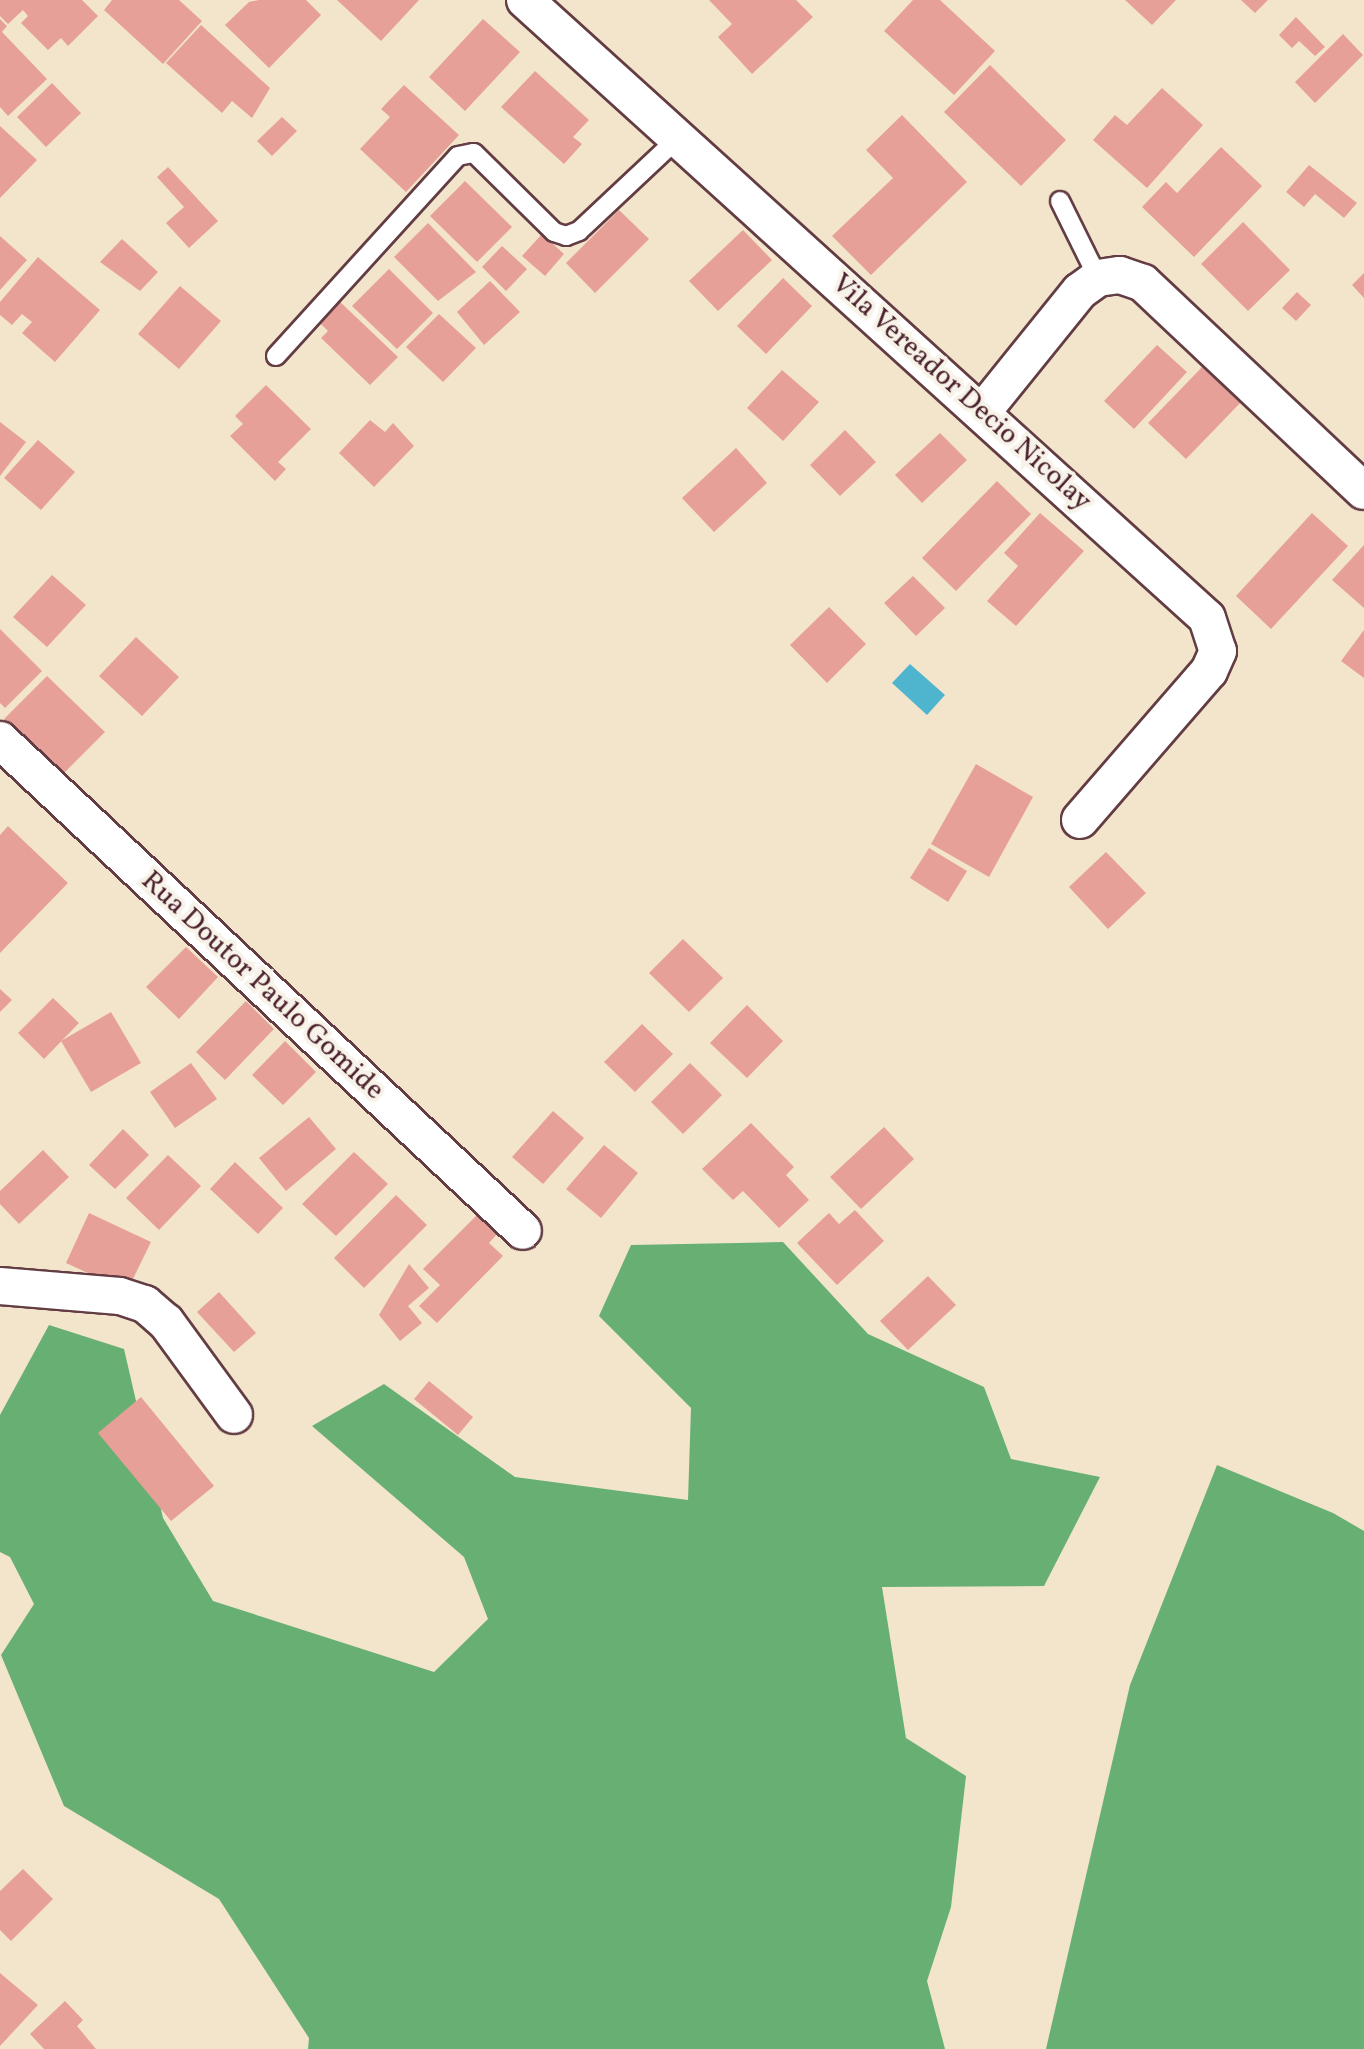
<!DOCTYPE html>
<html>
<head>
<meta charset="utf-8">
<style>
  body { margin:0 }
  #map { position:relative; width:1364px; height:2049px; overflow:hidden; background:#f2e5cc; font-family:Vollkorn,serif }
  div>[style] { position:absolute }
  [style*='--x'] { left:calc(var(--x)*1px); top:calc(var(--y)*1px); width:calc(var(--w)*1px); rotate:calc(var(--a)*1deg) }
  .forest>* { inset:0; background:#68af74 }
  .water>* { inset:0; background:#4fb4ce }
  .building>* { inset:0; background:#e7a098 }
  .roads { filter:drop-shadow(2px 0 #633d43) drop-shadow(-2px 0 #633d43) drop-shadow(0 2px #633d43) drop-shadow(0 -2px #633d43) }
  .lane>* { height:18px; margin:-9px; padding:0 9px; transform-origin:9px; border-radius:9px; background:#fff }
  .street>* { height:36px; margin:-18px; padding:0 18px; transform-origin:18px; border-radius:18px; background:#fff }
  span { translate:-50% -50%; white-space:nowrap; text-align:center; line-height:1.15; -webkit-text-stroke:8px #f7f3e8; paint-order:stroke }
  .street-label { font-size:28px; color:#4a1f2b }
</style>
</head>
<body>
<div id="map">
  <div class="forest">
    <div style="clip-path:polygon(783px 1242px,868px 1334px,984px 1387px,1011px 1459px,1100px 1477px,1044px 1586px,882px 1587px,906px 1738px,966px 1776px,951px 1907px,927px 1981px,945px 2049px,308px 2049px,309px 2038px,219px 1899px,64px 1806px,1px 1655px,34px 1604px,10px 1557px,0 1552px,0 1415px,49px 1325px,124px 1349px,163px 1518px,213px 1601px,434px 1672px,488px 1619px,464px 1557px,312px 1426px,384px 1384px,515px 1477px,688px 1500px,691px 1408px,599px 1316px,631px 1245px)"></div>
    <div style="clip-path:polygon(1217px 1465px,1333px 1513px,1364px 1531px,1364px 2049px,1046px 2049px,1130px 1685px)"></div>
  </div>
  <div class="water">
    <div style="clip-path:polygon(910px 664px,945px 695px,927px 715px,892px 683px)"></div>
  </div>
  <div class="building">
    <div style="clip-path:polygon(0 0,82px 0,98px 16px,68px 46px,61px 38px,48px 50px,21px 23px,28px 16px,23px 10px,8px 24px,0 16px)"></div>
    <div style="clip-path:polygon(112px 0,179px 0,202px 21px,163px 64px,104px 10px)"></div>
    <div style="clip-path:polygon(259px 0,306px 0,321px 15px,269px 68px,225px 25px,249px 2px)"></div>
    <div style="clip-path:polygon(337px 0,419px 0,381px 41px)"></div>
    <div style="clip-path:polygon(709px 0,796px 0,813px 17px,752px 74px,718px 37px,732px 24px)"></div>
    <div style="clip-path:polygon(913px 0,940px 0,995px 51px,954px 95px,884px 31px)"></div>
    <div style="clip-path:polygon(1125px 0,1176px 0,1152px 25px)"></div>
    <div style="clip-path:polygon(1241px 0,1268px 0,1255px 13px)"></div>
    <div style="clip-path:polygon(1296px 17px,1325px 47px,1315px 56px,1299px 41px,1292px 48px,1279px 35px)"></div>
    <div style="clip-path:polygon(0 19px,7px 26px,2px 32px,47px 79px,8px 116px,0 107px)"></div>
    <div style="clip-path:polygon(483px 19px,520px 52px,465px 111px,429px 77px)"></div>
    <div style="clip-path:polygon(201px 25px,270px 88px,252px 118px,232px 101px,222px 113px,166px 63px)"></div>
    <div style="clip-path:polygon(1343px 34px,1363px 55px,1315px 103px,1295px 82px)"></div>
    <div style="clip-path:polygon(990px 65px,1066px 140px,1021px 186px,944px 112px)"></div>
    <div style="clip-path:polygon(535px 71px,589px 120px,573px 137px,582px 144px,564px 164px,501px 107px)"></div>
    <div style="clip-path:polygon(52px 83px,81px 113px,46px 147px,17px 117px)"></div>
    <div style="clip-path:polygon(404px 85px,459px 135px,406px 192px,360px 149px,390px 117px,381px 109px)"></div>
    <div style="clip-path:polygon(1162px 88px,1203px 125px,1147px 188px,1093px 140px,1115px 115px,1127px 125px)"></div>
    <div style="clip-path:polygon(902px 115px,967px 182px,871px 275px,832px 236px,893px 178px,866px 150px)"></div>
    <div style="clip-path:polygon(282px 117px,297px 131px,272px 156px,257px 141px)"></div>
    <div style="clip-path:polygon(0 126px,37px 160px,0 198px)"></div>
    <div style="clip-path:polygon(1221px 147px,1262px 186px,1194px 257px,1142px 207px,1166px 182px,1177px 193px)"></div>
    <div style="clip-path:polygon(1309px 165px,1357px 203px,1344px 218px,1315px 194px,1304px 207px,1286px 192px)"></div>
    <div style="clip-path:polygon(168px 167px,218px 221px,189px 248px,166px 223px,184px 207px,157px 177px)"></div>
    <div style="clip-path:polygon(465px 181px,512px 227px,477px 262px,430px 216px)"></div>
    <div style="clip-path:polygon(619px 210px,649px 239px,595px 293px,566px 263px)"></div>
    <div style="clip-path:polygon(1243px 222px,1290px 270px,1248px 311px,1201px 264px)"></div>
    <div style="clip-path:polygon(428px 223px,476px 272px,438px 301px,394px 257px)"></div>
    <div style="clip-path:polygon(743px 230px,772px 260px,718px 311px,689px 281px)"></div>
    <div style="clip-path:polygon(542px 234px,564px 254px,545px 276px,522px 256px)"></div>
    <div style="clip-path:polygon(0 236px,27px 260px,0 290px)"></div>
    <div style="clip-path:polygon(122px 239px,158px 272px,140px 291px,100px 262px)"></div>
    <div style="clip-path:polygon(502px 246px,527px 269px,506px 291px,482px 267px)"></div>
    <div style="clip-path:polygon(38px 257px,100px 310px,55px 362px,22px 333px,32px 322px,22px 314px,12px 325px,0 315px,0 302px)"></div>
    <div style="clip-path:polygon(389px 269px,433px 313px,397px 349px,352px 306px)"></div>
    <div style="clip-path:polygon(1364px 273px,1364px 298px,1352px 285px)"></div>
    <div style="clip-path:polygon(783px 278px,812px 306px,766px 354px,737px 326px)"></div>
    <div style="clip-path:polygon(490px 281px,520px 312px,484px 345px,457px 312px)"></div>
    <div style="clip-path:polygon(180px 286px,221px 321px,179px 369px,138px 334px)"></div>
    <div style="clip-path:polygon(1297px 292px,1311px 305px,1296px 321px,1282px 308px)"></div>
    <div style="clip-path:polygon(337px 299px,398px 357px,370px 385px,321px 338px,328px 331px,317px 320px)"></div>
    <div style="clip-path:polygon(439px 314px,476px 348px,443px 382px,406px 347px)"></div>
    <div style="clip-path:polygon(1157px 345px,1187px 372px,1134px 429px,1104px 401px)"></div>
    <div style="clip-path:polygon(1206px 363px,1244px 399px,1186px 459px,1148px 423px)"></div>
    <div style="clip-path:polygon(782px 370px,819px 402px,783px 441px,747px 408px)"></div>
    <div style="clip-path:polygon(266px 385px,311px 429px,278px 462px,286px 469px,275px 481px,230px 436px,243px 424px,235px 416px)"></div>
    <div style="clip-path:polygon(370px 420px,385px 432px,393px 423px,414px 446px,374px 487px,339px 453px)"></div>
    <div style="clip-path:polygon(0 422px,26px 442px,0 476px)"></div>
    <div style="clip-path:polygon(845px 430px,876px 462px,840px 496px,810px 465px)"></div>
    <div style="clip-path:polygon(940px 433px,967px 460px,922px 503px,895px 475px)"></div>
    <div style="clip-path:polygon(38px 440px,75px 472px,41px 510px,4px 478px)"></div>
    <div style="clip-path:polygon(736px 448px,767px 483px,714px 532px,682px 498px)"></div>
    <div style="clip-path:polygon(997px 481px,1031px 514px,956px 591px,922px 558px)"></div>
    <div style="clip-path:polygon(1040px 513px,1084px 551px,1016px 626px,987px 601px,1018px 566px,1004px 553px)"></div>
    <div style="clip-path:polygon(1312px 513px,1348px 546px,1271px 629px,1236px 596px)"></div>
    <div style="clip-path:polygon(1364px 545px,1364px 608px,1332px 580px)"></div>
    <div style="clip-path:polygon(52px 575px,86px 605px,47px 647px,13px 617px)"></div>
    <div style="clip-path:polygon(913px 576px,945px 608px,916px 636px,884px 603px)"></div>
    <div style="clip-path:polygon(829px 607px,866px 644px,827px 683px,790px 645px)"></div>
    <div style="clip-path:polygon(0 629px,42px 671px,5px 708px,0 703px)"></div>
    <div style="clip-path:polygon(1364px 630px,1364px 678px,1341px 661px)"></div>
    <div style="clip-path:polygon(136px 637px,179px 677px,142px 716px,99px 676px)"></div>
    <div style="clip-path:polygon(47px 676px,105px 732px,61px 776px,4px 719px)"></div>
    <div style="clip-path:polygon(976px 764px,1033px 797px,989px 877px,931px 844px)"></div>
    <div style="clip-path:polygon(8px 826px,68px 883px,0 953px,0 835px)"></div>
    <div style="clip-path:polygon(929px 848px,967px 871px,948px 902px,910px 878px)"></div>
    <div style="clip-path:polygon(1106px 852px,1146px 893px,1108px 929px,1069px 887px)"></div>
    <div style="clip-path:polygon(683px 939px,723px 978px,689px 1012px,649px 973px)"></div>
    <div style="clip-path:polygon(186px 947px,218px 977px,179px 1019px,146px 987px)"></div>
    <div style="clip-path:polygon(0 989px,12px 1000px,0 1012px)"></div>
    <div style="clip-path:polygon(53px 998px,79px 1023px,44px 1059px,18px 1033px)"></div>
    <div style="clip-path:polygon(246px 1001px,274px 1029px,225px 1080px,196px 1052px)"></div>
    <div style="clip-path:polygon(747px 1005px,783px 1041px,747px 1078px,710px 1043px)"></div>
    <div style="clip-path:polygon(111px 1012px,141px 1063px,91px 1092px,61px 1041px)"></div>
    <div style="clip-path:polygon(642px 1024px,673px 1054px,635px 1092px,604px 1062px)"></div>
    <div style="clip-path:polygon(285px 1041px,316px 1072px,283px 1105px,252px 1075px)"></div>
    <div style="clip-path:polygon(191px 1063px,217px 1099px,175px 1128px,150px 1092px)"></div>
    <div style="clip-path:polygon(690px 1063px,722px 1095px,683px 1134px,651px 1102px)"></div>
    <div style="clip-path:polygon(553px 1111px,584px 1138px,543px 1184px,512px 1157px)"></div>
    <div style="clip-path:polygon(309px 1117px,336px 1149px,286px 1191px,259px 1158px)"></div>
    <div style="clip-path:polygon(751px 1123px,794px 1167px,786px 1175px,809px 1200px,779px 1228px,743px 1191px,733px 1200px,702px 1169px)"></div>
    <div style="clip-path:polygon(884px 1127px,914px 1159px,861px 1209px,830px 1177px)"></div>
    <div style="clip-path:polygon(123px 1129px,149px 1155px,115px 1189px,89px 1165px)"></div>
    <div style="clip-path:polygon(604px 1145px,638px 1173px,601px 1218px,566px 1189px)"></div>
    <div style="clip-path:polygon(43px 1150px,69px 1177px,19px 1224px,0 1204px,0 1191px)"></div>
    <div style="clip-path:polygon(354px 1152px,388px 1184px,336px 1236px,302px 1204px)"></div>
    <div style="clip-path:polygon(168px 1155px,201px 1186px,159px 1230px,126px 1198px)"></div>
    <div style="clip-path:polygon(235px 1162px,283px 1208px,258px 1234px,210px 1189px)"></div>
    <div style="clip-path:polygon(396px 1195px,427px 1225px,364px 1288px,334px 1258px)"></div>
    <div style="clip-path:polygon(855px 1210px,884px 1241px,837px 1285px,797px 1243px,829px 1213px,839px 1224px)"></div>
    <div style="clip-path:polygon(89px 1213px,151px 1242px,127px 1291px,66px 1263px)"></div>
    <div style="clip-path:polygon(478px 1214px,498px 1233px,489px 1243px,503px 1256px,437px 1323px,419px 1306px,440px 1285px,423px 1269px)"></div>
    <div style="clip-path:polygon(409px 1264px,429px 1288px,408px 1306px,422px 1323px,400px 1341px,379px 1315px)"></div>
    <div style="clip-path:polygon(928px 1276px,956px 1305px,908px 1350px,880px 1321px)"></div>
    <div style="clip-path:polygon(219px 1292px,256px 1333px,234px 1352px,197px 1312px)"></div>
    <div style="clip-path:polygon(429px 1381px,473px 1417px,458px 1435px,414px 1399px)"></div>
    <div style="clip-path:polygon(141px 1397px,214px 1486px,171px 1521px,98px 1433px)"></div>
    <div style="clip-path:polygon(23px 1869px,53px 1899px,11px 1941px,0 1930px,0 1891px)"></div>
    <div style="clip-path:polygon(0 1973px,38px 2005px,0 2046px)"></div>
    <div style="clip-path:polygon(65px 2001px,83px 2020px,77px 2026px,96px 2049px,44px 2049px,30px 2034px)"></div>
  </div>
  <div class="roads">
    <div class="lane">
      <div style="--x:1060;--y:201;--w:86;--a:63.7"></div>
      <div style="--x:276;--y:356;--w:270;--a:-47.7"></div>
      <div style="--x:458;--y:156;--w:16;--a:-11"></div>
      <div style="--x:474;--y:153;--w:112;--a:44.6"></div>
      <div style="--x:554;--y:232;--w:13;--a:18"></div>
      <div style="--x:566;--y:236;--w:14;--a:-21"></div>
      <div style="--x:579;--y:231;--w:133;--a:-43.2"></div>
    </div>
    <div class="street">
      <div style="--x:525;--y:0;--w:920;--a:42.18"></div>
      <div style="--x:1207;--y:618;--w:35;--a:72"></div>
      <div style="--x:1218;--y:651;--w:22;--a:114"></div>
      <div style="--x:1209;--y:671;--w:197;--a:130.9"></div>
      <div style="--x:983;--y:411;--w:154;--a:-51.1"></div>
      <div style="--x:1080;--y:291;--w:22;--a:-36"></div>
      <div style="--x:1098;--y:278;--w:22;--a:-8"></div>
      <div style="--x:1120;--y:275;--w:24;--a:19"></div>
      <div style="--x:1143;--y:283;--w:303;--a:43.3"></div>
      <div style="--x:0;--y:740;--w:717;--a:43.19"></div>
      <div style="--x:0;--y:1286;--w:120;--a:4.8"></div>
      <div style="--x:120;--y:1296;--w:26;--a:18"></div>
      <div style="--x:145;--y:1304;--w:28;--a:41"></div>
      <div style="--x:166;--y:1322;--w:115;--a:53.8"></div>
    </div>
  </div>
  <div class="street-label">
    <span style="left:961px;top:393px;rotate:42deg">Vila Vereador Decio Nicolay</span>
    <span style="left:262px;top:986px;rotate:43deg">Rua Doutor Paulo Gomide</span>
  </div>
</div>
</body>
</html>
